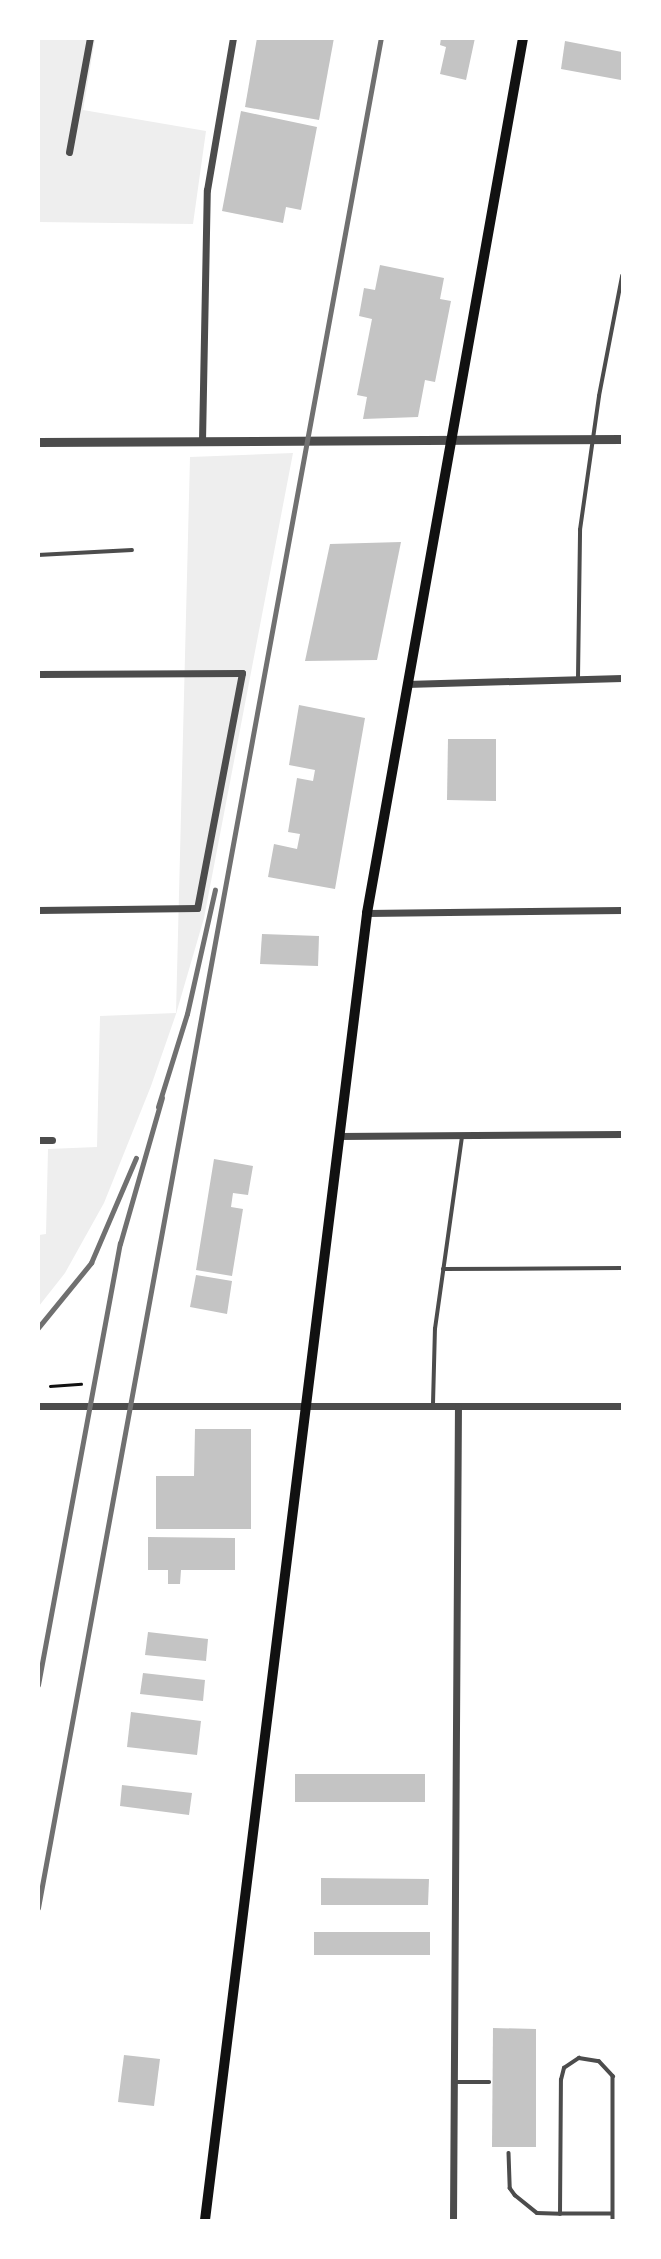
<!DOCTYPE html>
<html>
<head>
<meta charset="utf-8">
<style>
  body { margin:0 }
  #map { position:relative; width:661px; height:2259px; overflow:hidden; background:#fff; font-family:"Fira Sans Condensed",sans-serif }
  div>[style] { position:absolute }
  [style*='--x'] { left:calc(var(--x)*1px); top:calc(var(--y)*1px); width:calc(var(--w)*1px); rotate:calc(var(--a)*1deg) }
  .green>* { inset:0; background:#eee }
  .building>* { inset:0; background:#c4c4c4 }
  .path>* { height:2.5px; margin:-1.25px; padding:0 1.25px; transform-origin:1.25px; border-radius:1.25px; background:#111 }
  .service>* { height:3.5px; margin:-1.75px; padding:0 1.75px; transform-origin:1.75px; border-radius:1.75px; background:#4c4c4c }
  .minor>* { height:7px; margin:-3.5px; padding:0 3.5px; transform-origin:3.5px; border-radius:3.5px; background:#4c4c4c }
  .tertiary>* { height:9px; margin:-4.5px; padding:0 4.5px; transform-origin:4.5px; border-radius:4.5px; background:#4c4c4c }
  .secondary>* { height:10px; margin:-5px; padding:0 5px; transform-origin:5px; border-radius:5px; background:#111 }
  .rail>* { height:4.5px; margin:-2.25px; padding:0 2.25px; transform-origin:2.25px; border-radius:2.25px; background:#707070 }
  span { translate:-50% -50%; white-space:nowrap; text-align:center; line-height:1.15; -webkit-text-stroke:7px #fff; paint-order:stroke }
  .frame { position:absolute; inset:0; border:40px solid #fff; pointer-events:none }
</style>
</head>
<body>
<div id="map">
  <div class="green">
    <div style="clip-path:polygon(39px 39px,95px 39px,83px 110px,206px 131px,193px 224px,39px 222px)"></div>
    <div style="clip-path:polygon(293px 453px,204px 918px,176px 1014px,151px 1086px,104px 1203px,65px 1273px,39px 1306px,39px 1235px,46px 1234px,48px 1149px,97px 1147px,100px 1016px,176px 1013px,190px 457px)"></div>
  </div>
  <div class="building">
    <div style="clip-path:polygon(257px 38px,334px 38px,319px 120px,245px 107px)"></div>
    <div style="clip-path:polygon(441px 38px,475px 38px,466px 80px,440px 74px,446px 47px,440px 45px)"></div>
    <div style="clip-path:polygon(565px 41px,622px 52px,621px 80px,561px 69px)"></div>
    <div style="clip-path:polygon(241px 111px,317px 127px,301px 210px,286px 207px,283px 223px,222px 211px)"></div>
    <div style="clip-path:polygon(380px 265px,444px 278px,440px 299px,451px 301px,435px 382px,425px 380px,418px 417px,363px 419px,367px 397px,357px 395px,372px 319px,359px 316px,364px 288px,375px 290px)"></div>
    <div style="clip-path:polygon(401px 542px,377px 660px,305px 661px,330px 544px)"></div>
    <div style="clip-path:polygon(299px 705px,365px 718px,335px 889px,268px 877px,274px 844px,297px 849px,300px 834px,288px 832px,297px 778px,313px 781px,315px 770px,289px 765px)"></div>
    <div style="clip-path:polygon(448px 739px,496px 739px,496px 801px,447px 800px)"></div>
    <div style="clip-path:polygon(262px 934px,319px 936px,318px 966px,260px 964px)"></div>
    <div style="clip-path:polygon(214px 1159px,253px 1166px,248px 1195px,233px 1193px,231px 1207px,243px 1209px,232px 1276px,196px 1270px)"></div>
    <div style="clip-path:polygon(196px 1275px,232px 1281px,227px 1314px,190px 1307px)"></div>
    <div style="clip-path:polygon(195px 1429px,251px 1429px,251px 1529px,156px 1529px,156px 1476px,194px 1476px)"></div>
    <div style="clip-path:polygon(148px 1537px,235px 1538px,235px 1570px,181px 1570px,180px 1584px,168px 1584px,168px 1570px,148px 1570px)"></div>
    <div style="clip-path:polygon(148px 1632px,208px 1639px,206px 1661px,145px 1655px)"></div>
    <div style="clip-path:polygon(143px 1673px,205px 1680px,203px 1701px,140px 1694px)"></div>
    <div style="clip-path:polygon(131px 1712px,201px 1721px,197px 1755px,127px 1747px)"></div>
    <div style="clip-path:polygon(295px 1774px,425px 1774px,425px 1802px,295px 1802px)"></div>
    <div style="clip-path:polygon(122px 1785px,192px 1793px,189px 1815px,120px 1806px)"></div>
    <div style="clip-path:polygon(321px 1878px,429px 1879px,428px 1905px,321px 1905px)"></div>
    <div style="clip-path:polygon(314px 1932px,430px 1932px,430px 1955px,314px 1955px)"></div>
    <div style="clip-path:polygon(493px 2028px,536px 2029px,536px 2147px,492px 2147px)"></div>
    <div style="clip-path:polygon(124px 2055px,160px 2059px,154px 2106px,118px 2102px)"></div>
  </div>
  <div class="path">
    <div style="--x:50;--y:1386;--w:31;--a:-4"></div>
  </div>
  <div class="service">
    <div style="--x:38;--y:555;--w:94;--a:-3"></div>
    <div style="--x:578;--y:678;--w:148;--a:-89.2"></div>
    <div style="--x:580;--y:530;--w:135;--a:-81.9"></div>
    <div style="--x:599;--y:396;--w:122;--a:-79.1"></div>
    <div style="--x:443;--y:1269;--w:179;--a:-0.3"></div>
    <div style="--x:433;--y:1404;--w:75;--a:-88.5"></div>
    <div style="--x:435;--y:1329;--w:195;--a:-82"></div>
    <div style="--x:454;--y:2082;--w:35;--a:0"></div>
    <div style="--x:509;--y:2153;--w:35;--a:88"></div>
    <div style="--x:510;--y:2188;--w:9;--a:54"></div>
    <div style="--x:515;--y:2195;--w:28;--a:39"></div>
    <div style="--x:537;--y:2213;--w:23;--a:2"></div>
    <div style="--x:611;--y:2214;--w:51;--a:180"></div>
    <div style="--x:560;--y:2214;--w:134;--a:-89.6"></div>
    <div style="--x:561;--y:2080;--w:12;--a:-76"></div>
    <div style="--x:564;--y:2068;--w:18;--a:-34"></div>
    <div style="--x:579;--y:2058;--w:20;--a:9"></div>
    <div style="--x:599;--y:2061;--w:21;--a:47"></div>
    <div style="--x:613;--y:2076;--w:144;--a:90"></div>
  </div>
  <div class="minor">
    <div style="--x:69;--y:152;--w:116;--a:-79.6"></div>
    <div style="--x:202;--y:441;--w:251;--a:-88.9"></div>
    <div style="--x:207;--y:190;--w:154;--a:-80.3"></div>
    <div style="--x:38;--y:674;--w:204;--a:-0.3"></div>
    <div style="--x:242;--y:673;--w:239;--a:100.8"></div>
    <div style="--x:197;--y:908;--w:159;--a:179.3"></div>
    <div style="--x:406;--y:684;--w:216;--a:-1.6"></div>
    <div style="--x:367;--y:913;--w:255;--a:-0.7"></div>
    <div style="--x:338;--y:1136;--w:284;--a:-0.4"></div>
    <div style="--x:38;--y:1140;--w:14;--a:0"></div>
    <div style="--x:38;--y:1406;--w:584;--a:0"></div>
    <div style="--x:453;--y:2220;--w:813;--a:-89.65"></div>
  </div>
  <div class="tertiary">
    <div style="--x:38;--y:442;--w:584;--a:-0.29"></div>
  </div>
  <div class="secondary">
    <div style="--x:205;--y:2220;--w:1317;--a:-82.93"></div>
    <div style="--x:367;--y:913;--w:889;--a:-79.89"></div>
  </div>
  <div class="rail">
    <div style="--x:158;--y:1107;--w:97;--a:-72.7"></div>
    <div style="--x:187;--y:1014;--w:127;--a:-77.3"></div>
    <div style="--x:38;--y:1328;--w:84;--a:-50.8"></div>
    <div style="--x:91;--y:1263;--w:114;--a:-66.8"></div>
    <div style="--x:38;--y:1685;--w:449;--a:-79.5"></div>
    <div style="--x:120;--y:1244;--w:152;--a:-74"></div>
    <div style="--x:38;--y:1908;--w:1901;--a:-79.61"></div>
  </div>
  <div class="frame"></div>
</div>
</body>
</html>
